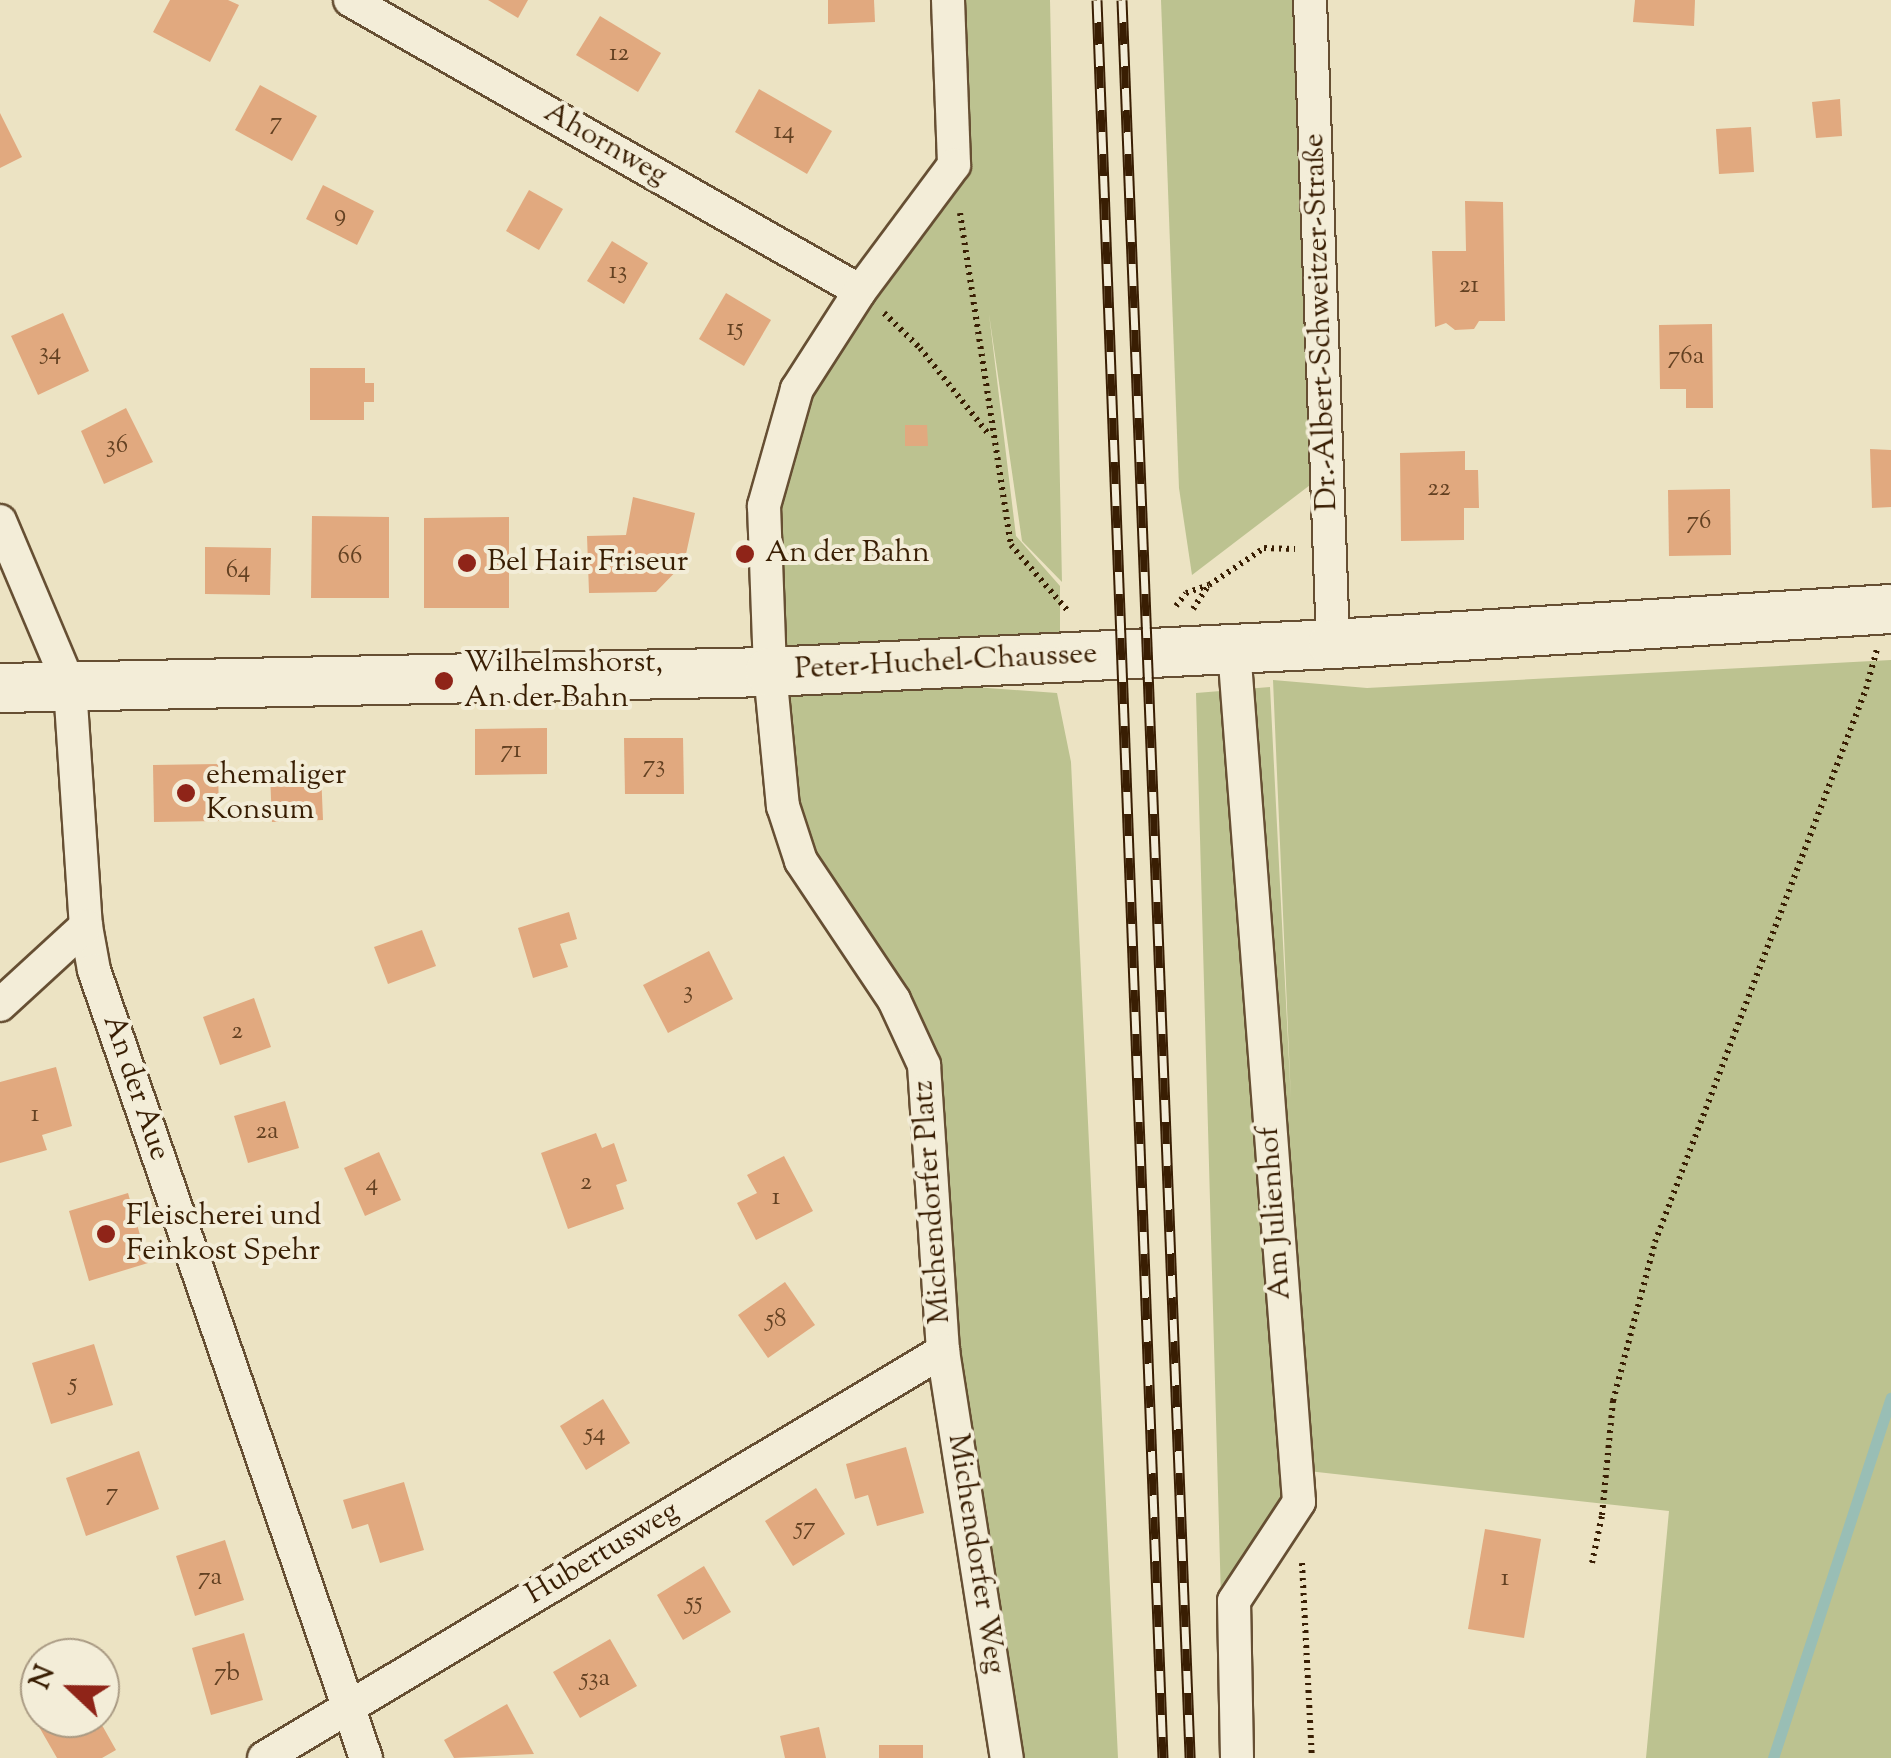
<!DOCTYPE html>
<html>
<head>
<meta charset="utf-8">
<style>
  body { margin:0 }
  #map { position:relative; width:1891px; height:1758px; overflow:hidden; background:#ece3c3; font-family:"Sorts Mill Goudy",serif }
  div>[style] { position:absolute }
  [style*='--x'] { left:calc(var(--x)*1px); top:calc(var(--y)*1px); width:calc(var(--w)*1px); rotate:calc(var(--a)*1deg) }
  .green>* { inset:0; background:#bcc290 }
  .stream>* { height:11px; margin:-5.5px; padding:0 5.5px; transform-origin:5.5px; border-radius:5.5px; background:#99beb5 }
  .building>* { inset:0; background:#e1a97f }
  .path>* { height:6px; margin-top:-3px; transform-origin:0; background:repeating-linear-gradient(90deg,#391e03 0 2.5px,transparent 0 7.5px) }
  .roads { filter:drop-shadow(2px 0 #664f33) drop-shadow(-2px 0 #664f33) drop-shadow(0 2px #664f33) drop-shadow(0 -2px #664f33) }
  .street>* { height:32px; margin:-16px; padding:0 16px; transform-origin:16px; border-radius:16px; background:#f3edd8 }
  .secondary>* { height:48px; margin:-24px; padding:0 24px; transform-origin:24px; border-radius:24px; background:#f3edd8 }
  .rail>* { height:11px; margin-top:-5.5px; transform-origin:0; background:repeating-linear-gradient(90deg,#f3edd8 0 22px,#391e03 0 44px); box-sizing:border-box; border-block:2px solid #391e03 }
  .dots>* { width:28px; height:28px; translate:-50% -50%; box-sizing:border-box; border:5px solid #f3edd8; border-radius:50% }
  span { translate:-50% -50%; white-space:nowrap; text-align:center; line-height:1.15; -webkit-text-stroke:8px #f3edd8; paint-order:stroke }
  .number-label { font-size:25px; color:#634122 }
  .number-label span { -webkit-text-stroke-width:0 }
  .street-label { font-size:30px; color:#391e03 }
  .poi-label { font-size:30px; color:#391e03 }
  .left { translate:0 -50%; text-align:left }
  .north { position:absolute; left:20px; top:1638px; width:100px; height:100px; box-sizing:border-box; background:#f3edd8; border:2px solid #a99a83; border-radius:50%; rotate:292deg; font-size:28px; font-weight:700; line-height:40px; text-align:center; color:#391e03 }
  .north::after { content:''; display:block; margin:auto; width:35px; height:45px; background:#8f2418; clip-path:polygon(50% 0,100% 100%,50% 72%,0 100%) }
</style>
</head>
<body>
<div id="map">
  <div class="green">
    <div style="clip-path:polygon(963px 0,1050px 0,1062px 582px,1022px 541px,989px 314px,1016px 536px,1060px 586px,1060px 649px,781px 662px,774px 509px,808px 390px,968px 155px)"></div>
    <div style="clip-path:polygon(1161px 0,1298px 0,1318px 479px,1192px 575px,1179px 488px)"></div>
    <div style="clip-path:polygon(1891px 660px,1891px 1758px,1646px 1758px,1669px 1511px,1308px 1471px,1221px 1600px,1196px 693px,1270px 687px,1291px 1101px,1273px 680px,1367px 688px)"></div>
    <div style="clip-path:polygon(770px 672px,1057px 693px,1071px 762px,1118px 1758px,1007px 1758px,924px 1065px,783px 806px)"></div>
  </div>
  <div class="stream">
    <div style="--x:1773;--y:1758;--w:379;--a:-71.9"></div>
  </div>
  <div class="building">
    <div style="clip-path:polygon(170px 0,228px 0,239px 5px,210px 62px,153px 32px)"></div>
    <div style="clip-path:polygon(488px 0,528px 0,518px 18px)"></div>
    <div style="clip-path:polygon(828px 0,874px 0,875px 22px,828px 24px)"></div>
    <div style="clip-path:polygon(1635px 0,1695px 0,1694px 26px,1633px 22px)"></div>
    <div style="clip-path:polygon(600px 16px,661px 53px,638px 92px,576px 55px)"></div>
    <div style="clip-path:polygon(260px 85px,317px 116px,292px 161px,235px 130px)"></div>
    <div style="clip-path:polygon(759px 89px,832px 131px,807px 174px,735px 132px)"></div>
    <div style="clip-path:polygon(1840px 99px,1842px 136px,1816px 138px,1812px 102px)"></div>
    <div style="clip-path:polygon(0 113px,22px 157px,0 168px)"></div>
    <div style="clip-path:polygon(1751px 127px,1754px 172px,1719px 174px,1716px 129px)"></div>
    <div style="clip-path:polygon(323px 185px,374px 211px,357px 245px,306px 219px)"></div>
    <div style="clip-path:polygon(529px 190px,563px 209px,539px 250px,506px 231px)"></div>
    <div style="clip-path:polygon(1465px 201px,1503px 202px,1505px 321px,1479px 321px,1474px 329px,1455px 330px,1446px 323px,1435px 327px,1432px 251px,1466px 251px)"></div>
    <div style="clip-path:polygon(612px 241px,648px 263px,624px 304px,587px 281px)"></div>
    <div style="clip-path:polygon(726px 293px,771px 320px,744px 366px,699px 339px)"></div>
    <div style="clip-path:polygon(63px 313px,89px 371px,38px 395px,11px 336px)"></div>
    <div style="clip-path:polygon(1712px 324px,1713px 408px,1686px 408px,1686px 389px,1660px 389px,1659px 325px)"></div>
    <div style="clip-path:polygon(310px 368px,365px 368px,365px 383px,374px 383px,374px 402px,364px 402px,364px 420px,310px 420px)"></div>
    <div style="clip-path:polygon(126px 408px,153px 462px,104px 484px,81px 431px)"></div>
    <div style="clip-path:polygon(905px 425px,927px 425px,928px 446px,905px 446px)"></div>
    <div style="clip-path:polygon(1870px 449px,1891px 450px,1891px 507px,1872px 508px)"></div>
    <div style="clip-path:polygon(1465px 451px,1465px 470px,1478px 470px,1479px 508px,1464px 508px,1464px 540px,1401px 541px,1400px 453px)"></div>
    <div style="clip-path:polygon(1730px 489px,1731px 555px,1669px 556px,1668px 490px)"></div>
    <div style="clip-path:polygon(633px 497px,695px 513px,684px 563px,656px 592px,589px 593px,587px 536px,626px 535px)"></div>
    <div style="clip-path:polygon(312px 516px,389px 517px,389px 598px,311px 598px)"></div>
    <div style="clip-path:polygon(509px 517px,509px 608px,424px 608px,424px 518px)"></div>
    <div style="clip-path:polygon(205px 547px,271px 548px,270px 595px,205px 594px)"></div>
    <div style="clip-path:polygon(547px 728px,547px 774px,475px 775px,475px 729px)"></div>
    <div style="clip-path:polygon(624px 738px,683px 738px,684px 794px,625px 794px)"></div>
    <div style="clip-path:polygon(218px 764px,219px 821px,154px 822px,153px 765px)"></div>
    <div style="clip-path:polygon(321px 772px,323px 820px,272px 822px,270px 774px)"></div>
    <div style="clip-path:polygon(569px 912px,577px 939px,560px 944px,568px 967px,533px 978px,518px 928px)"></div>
    <div style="clip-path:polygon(422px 930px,436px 966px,388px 984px,374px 947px)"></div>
    <div style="clip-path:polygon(709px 951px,733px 999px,668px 1033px,643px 985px)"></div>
    <div style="clip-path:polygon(254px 998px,271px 1047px,220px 1065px,203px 1017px)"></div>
    <div style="clip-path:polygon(56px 1067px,72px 1126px,42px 1135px,47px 1150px,0 1163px,0 1082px)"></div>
    <div style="clip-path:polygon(285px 1101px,299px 1148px,248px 1163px,234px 1116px)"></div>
    <div style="clip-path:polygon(596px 1133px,602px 1148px,614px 1143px,627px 1181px,616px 1185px,624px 1209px,568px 1229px,541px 1153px)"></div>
    <div style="clip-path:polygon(379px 1152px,401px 1200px,365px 1216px,344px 1168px)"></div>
    <div style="clip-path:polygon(784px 1156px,813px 1211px,756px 1240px,737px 1203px,757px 1193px,747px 1175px)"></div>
    <div style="clip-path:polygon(128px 1193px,148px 1263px,89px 1281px,69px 1211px)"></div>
    <div style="clip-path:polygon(785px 1282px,815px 1325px,768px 1358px,738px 1315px)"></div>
    <div style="clip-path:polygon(94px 1344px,113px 1405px,51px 1424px,32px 1363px)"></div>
    <div style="clip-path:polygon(603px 1399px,630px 1443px,586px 1470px,560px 1426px)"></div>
    <div style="clip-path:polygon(906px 1447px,924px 1513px,877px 1526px,868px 1495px,855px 1499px,846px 1464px)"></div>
    <div style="clip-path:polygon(139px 1451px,159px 1509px,86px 1536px,66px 1478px)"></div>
    <div style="clip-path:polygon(404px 1482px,424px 1550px,380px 1563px,368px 1524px,352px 1529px,343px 1500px)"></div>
    <div style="clip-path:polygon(816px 1488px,845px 1534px,793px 1566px,765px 1521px)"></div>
    <div style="clip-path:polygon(1485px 1529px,1541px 1539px,1524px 1638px,1468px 1629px)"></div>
    <div style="clip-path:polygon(225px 1540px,244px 1600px,195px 1616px,176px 1556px)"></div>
    <div style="clip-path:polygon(704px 1566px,731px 1612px,683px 1640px,657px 1595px)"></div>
    <div style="clip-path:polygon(244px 1633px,263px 1700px,211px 1715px,192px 1648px)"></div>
    <div style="clip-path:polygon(610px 1639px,637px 1686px,580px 1718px,553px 1672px)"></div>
    <div style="clip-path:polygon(40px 1698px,40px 1718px,98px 1718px,116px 1750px,102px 1758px,57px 1758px,27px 1706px)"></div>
    <div style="clip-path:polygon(507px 1704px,534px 1754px,454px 1758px,444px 1740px)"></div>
    <div style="clip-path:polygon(819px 1727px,826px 1758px,785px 1758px,780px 1736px)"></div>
    <div style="clip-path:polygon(879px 1745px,923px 1745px,923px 1758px,879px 1758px)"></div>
  </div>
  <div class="path">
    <div style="--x:960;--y:213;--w:336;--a:81.3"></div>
    <div style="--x:1011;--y:545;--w:87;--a:49.2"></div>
    <div style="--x:884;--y:313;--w:50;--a:44.2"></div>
    <div style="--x:920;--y:348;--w:112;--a:51.5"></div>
    <div style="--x:1176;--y:606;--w:16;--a:-52"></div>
    <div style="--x:1186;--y:593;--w:24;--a:-19"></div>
    <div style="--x:1209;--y:585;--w:66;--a:-33.9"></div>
    <div style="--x:1264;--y:548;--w:31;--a:2"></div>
    <div style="--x:1193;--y:609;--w:27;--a:-57"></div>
    <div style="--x:1302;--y:1563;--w:195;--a:87.1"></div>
    <div style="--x:1592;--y:1563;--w:49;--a:-78.2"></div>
    <div style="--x:1602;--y:1515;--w:115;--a:-84.5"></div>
    <div style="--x:1613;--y:1401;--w:164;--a:-75.2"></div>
    <div style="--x:1655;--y:1242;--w:592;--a:-69.12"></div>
    <div style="--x:1866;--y:689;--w:41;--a:-74.6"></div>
  </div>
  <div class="roads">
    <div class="street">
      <div style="--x:350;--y:0;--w:587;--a:29.71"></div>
      <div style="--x:948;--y:0;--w:165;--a:87.9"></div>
      <div style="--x:954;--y:165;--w:157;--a:126.7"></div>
      <div style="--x:860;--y:291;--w:117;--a:122.7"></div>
      <div style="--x:797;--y:389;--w:122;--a:105.8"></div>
      <div style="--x:764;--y:506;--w:166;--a:87.9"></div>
      <div style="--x:770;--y:672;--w:135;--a:84.5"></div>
      <div style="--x:783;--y:806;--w:58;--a:71.9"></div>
      <div style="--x:801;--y:861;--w:167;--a:56.2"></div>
      <div style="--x:894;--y:1000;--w:72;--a:65.2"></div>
      <div style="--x:924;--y:1065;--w:287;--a:86.2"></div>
      <div style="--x:943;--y:1351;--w:412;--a:81.1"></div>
      <div style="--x:1310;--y:0;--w:644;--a:87.95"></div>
      <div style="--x:0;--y:521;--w:180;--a:67.1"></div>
      <div style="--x:70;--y:687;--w:240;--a:86.2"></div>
      <div style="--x:86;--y:926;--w:45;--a:79.7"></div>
      <div style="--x:94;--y:970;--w:834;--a:70.96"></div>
      <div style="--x:1234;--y:649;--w:855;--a:85.64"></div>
      <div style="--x:1299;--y:1502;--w:118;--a:123.3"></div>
      <div style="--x:1234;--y:1601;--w:157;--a:88.9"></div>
      <div style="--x:0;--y:1005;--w:117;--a:-42.6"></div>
      <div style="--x:264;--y:1758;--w:792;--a:-30.94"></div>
    </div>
    <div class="secondary">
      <div style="--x:0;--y:688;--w:770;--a:-1.19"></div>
      <div style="--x:770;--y:672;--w:564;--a:-2.85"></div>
      <div style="--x:1333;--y:644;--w:559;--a:-3.59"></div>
    </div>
  </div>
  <div class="rail">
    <div style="--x:1097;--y:0;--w:1759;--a:87.85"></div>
    <div style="--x:1122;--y:0;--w:1759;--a:87.78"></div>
  </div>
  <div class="dots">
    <div style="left:745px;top:554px;background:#8f2418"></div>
    <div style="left:467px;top:563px;background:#8f2418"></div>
    <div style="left:444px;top:681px;background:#8f2418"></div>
    <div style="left:186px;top:793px;background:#8f2418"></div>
    <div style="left:106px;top:1234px;background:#8f2418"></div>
  </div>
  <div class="number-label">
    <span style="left:619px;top:54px">12</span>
    <span style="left:276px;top:123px">7</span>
    <span style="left:784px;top:132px">14</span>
    <span style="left:340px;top:215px">9</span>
    <span style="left:618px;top:272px">13</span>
    <span style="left:1469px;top:286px">21</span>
    <span style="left:735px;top:329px">15</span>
    <span style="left:50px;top:353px">34</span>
    <span style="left:1686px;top:357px">76a</span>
    <span style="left:117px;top:446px">36</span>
    <span style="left:1439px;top:489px">22</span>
    <span style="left:1699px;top:522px">76</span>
    <span style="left:350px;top:557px">66</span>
    <span style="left:238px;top:571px">64</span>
    <span style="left:511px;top:751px">71</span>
    <span style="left:654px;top:766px">73</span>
    <span style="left:688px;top:992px">3</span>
    <span style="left:237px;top:1032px">2</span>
    <span style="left:35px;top:1115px">1</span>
    <span style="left:267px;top:1132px">2a</span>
    <span style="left:586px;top:1183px">2</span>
    <span style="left:372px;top:1184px">4</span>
    <span style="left:776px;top:1198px">1</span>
    <span style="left:776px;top:1320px">58</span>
    <span style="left:73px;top:1384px">5</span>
    <span style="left:595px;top:1434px">54</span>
    <span style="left:112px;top:1494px">7</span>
    <span style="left:805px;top:1528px">57</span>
    <span style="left:210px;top:1578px">7a</span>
    <span style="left:1505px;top:1579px">1</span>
    <span style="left:694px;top:1603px">55</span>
    <span style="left:227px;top:1674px">7b</span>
    <span style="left:595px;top:1679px">53a</span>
  </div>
  <div class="street-label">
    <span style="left:605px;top:145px;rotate:30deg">Ahornweg</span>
    <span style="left:1322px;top:322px;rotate:-92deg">Dr.-Albert-Schweitzer-Straße</span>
    <span style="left:946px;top:663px;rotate:-3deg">Peter-Huchel-Chaussee</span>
    <span style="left:135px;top:1088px;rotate:71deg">An der Aue</span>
    <span style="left:933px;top:1202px;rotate:-94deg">Michendorfer Platz</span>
    <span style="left:1276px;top:1213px;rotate:-94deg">Am Julienhof</span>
    <span style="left:603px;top:1554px;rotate:-31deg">Hubertusweg</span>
    <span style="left:975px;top:1554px;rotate:81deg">Michendorfer Weg</span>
  </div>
  <div class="poi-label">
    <span class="left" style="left:765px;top:554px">An der Bahn</span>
    <span class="left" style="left:487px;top:563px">Bel Hair Friseur</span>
    <span class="left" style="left:464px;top:681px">Wilhelmshorst,<br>An der Bahn</span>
    <span class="left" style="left:206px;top:793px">ehemaliger<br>Konsum</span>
    <span class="left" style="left:126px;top:1234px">Fleischerei und<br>Feinkost Spehr</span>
  </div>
  <div class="north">N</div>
</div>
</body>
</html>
